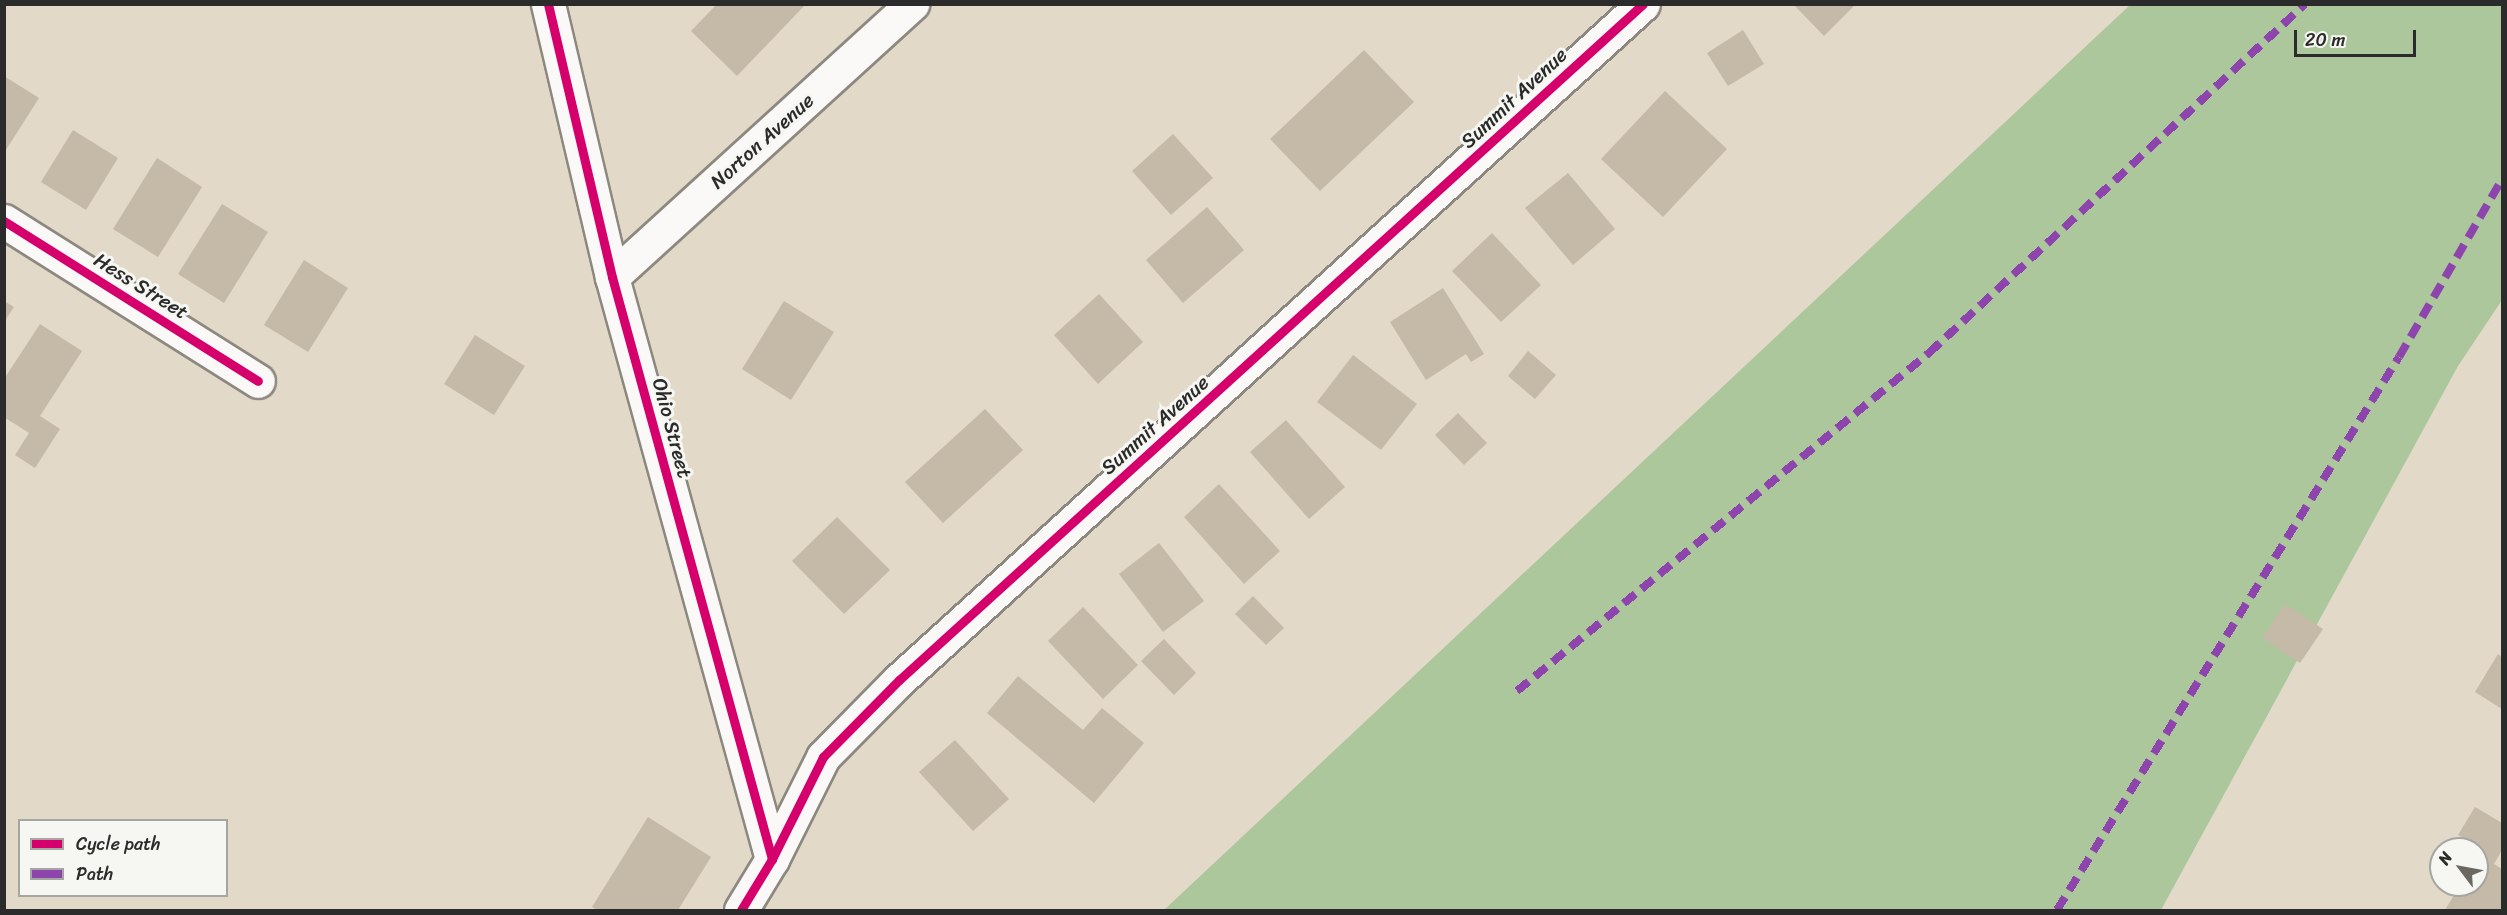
<!DOCTYPE html>
<html>
<head>
<meta charset="utf-8">
<style>
  body { margin:0 }
  #map { position:relative; width:2507px; height:915px; overflow:hidden; background:#e3d9c8; font-family:Sriracha,sans-serif }
  div>[style] { position:absolute }
  [style*='--x'] { left:calc(var(--x)*1px); top:calc(var(--y)*1px); width:calc(var(--w)*1px); rotate:calc(var(--a)*1deg) }
  .forest>* { inset:0; background:#acc79c }
  .building>* { inset:0; background:#c5b9a8 }
  .roads { filter:drop-shadow(2px 0 #8d887f) drop-shadow(-2px 0 #8d887f) drop-shadow(0 2px #8d887f) drop-shadow(0 -2px #8d887f) }
  .street>* { height:33px; margin:-16.5px; padding:0 16.5px; transform-origin:16.5px; border-radius:16.5px; background:#fbf9f7 }
  .quiet>* { height:8px; margin-top:-4px; transform-origin:0; background:repeating-linear-gradient(90deg,#8e44ad 0 15px,transparent 0 23px) }
  .cycleway>* { height:9px; margin:-4.5px; padding:0 4.5px; transform-origin:4.5px; border-radius:4.5px; background:#d6006c }
  span { translate:-50% -50%; white-space:nowrap; text-align:center; line-height:1.15; -webkit-text-stroke:6px #f6f6f2; paint-order:stroke }
  .street-label { font-size:20px; color:#2b2b2b }
  .frame { position:absolute; inset:0; border:6px solid #2b2b2b; pointer-events:none }
  .legend { position:absolute; left:18px; top:819px; width:210px; height:78px; box-sizing:border-box; background:#f6f6f2; border:2px solid #a5a5a2; margin:0; padding:8px 10px; list-style:none; font-size:18px; color:#2b2b2b }
  .legend li { display:flex; align-items:center; gap:12px; height:30px }
  .legend b { width:30px; border:2px solid #a5a5a2 }
  .north { position:absolute; left:2429px; top:837px; width:60px; height:60px; box-sizing:border-box; background:#f6f6f2; border:2px solid #a5a5a2; border-radius:50%; rotate:302deg; font-size:16px; font-weight:700; line-height:24px; text-align:center; color:#2b2b2b }
  .north::after { content:''; display:block; margin:auto; width:21px; height:27px; background:#6b6862; clip-path:polygon(50% 0,100% 100%,50% 72%,0 100%) }
  .scale { position:absolute; left:2294px; top:30px; width:122px; height:27px; box-sizing:border-box; border:3px solid #2b2b2b; border-top:0; padding-left:8px; font-size:18px; line-height:21px; white-space:nowrap; color:#2b2b2b; -webkit-text-stroke:4px #f6f6f2; paint-order:stroke }
</style>
</head>
<body>
<div id="map">
  <div class="forest">
    <div style="clip-path:polygon(2130px 5px,2502px 5px,2502px 300px,2458px 366px,2161px 910px,1164px 910px)"></div>
  </div>
  <div class="building">
    <div style="clip-path:polygon(717px 4px,806px 4px,737px 76px,691px 31px)"></div>
    <div style="clip-path:polygon(1793px 4px,1856px 4px,1824px 36px)"></div>
    <div style="clip-path:polygon(1743px 30px,1764px 64px,1728px 86px,1707px 53px)"></div>
    <div style="clip-path:polygon(1364px 50px,1414px 102px,1320px 191px,1270px 139px)"></div>
    <div style="clip-path:polygon(4px 76px,39px 98px,4px 153px)"></div>
    <div style="clip-path:polygon(1665px 91px,1727px 149px,1663px 217px,1601px 159px)"></div>
    <div style="clip-path:polygon(73px 130px,118px 158px,86px 210px,41px 182px)"></div>
    <div style="clip-path:polygon(1173px 134px,1213px 178px,1171px 215px,1132px 171px)"></div>
    <div style="clip-path:polygon(157px 158px,202px 187px,158px 257px,113px 229px)"></div>
    <div style="clip-path:polygon(1568px 173px,1615px 229px,1573px 265px,1525px 208px)"></div>
    <div style="clip-path:polygon(222px 204px,268px 232px,224px 303px,178px 274px)"></div>
    <div style="clip-path:polygon(1207px 207px,1244px 250px,1183px 303px,1146px 260px)"></div>
    <div style="clip-path:polygon(1492px 233px,1541px 285px,1501px 322px,1452px 271px)"></div>
    <div style="clip-path:polygon(304px 260px,348px 288px,308px 352px,264px 325px)"></div>
    <div style="clip-path:polygon(1443px 288px,1484px 354px,1471px 362px,1466px 354px,1426px 380px,1390px 322px)"></div>
    <div style="clip-path:polygon(1099px 294px,1143px 342px,1098px 384px,1054px 335px)"></div>
    <div style="clip-path:polygon(4px 301px,14px 307px,4px 322px)"></div>
    <div style="clip-path:polygon(784px 301px,834px 332px,791px 400px,742px 369px)"></div>
    <div style="clip-path:polygon(40px 324px,82px 351px,40px 416px,60px 429px,35px 468px,15px 455px,29px 433px,4px 417px,4px 379px)"></div>
    <div style="clip-path:polygon(475px 335px,525px 366px,494px 415px,444px 384px)"></div>
    <div style="clip-path:polygon(1528px 351px,1556px 375px,1535px 399px,1508px 376px)"></div>
    <div style="clip-path:polygon(1353px 355px,1417px 404px,1381px 450px,1317px 402px)"></div>
    <div style="clip-path:polygon(985px 409px,1023px 450px,943px 523px,905px 482px)"></div>
    <div style="clip-path:polygon(1458px 413px,1487px 443px,1464px 465px,1435px 435px)"></div>
    <div style="clip-path:polygon(1286px 420px,1345px 487px,1309px 519px,1250px 452px)"></div>
    <div style="clip-path:polygon(1219px 484px,1280px 551px,1244px 584px,1184px 517px)"></div>
    <div style="clip-path:polygon(837px 517px,890px 570px,844px 614px,792px 561px)"></div>
    <div style="clip-path:polygon(1159px 543px,1204px 601px,1163px 632px,1119px 574px)"></div>
    <div style="clip-path:polygon(1253px 596px,1284px 628px,1266px 645px,1235px 614px)"></div>
    <div style="clip-path:polygon(2285px 604px,2323px 629px,2300px 663px,2262px 638px)"></div>
    <div style="clip-path:polygon(1083px 607px,1138px 665px,1103px 699px,1048px 641px)"></div>
    <div style="clip-path:polygon(1164px 639px,1196px 673px,1174px 695px,1141px 661px)"></div>
    <div style="clip-path:polygon(2498px 654px,2502px 657px,2502px 709px,2475px 692px)"></div>
    <div style="clip-path:polygon(1018px 676px,1083px 730px,1102px 708px,1144px 743px,1094px 803px,987px 713px)"></div>
    <div style="clip-path:polygon(955px 740px,1009px 799px,973px 831px,919px 772px)"></div>
    <div style="clip-path:polygon(2475px 807px,2502px 823px,2502px 850px,2494px 864px,2502px 869px,2502px 910px,2445px 910px,2460px 885px,2477px 885px,2477px 856px,2482px 848px,2458px 835px)"></div>
    <div style="clip-path:polygon(648px 817px,711px 857px,678px 910px,597px 910px,592px 907px)"></div>
  </div>
  <div class="roads">
    <div class="street">
      <div style="--x:548;--y:4;--w:280;--a:76.8"></div>
      <div style="--x:612;--y:277;--w:604;--a:74.63"></div>
      <div style="--x:4;--y:221;--w:300;--a:32.2"></div>
      <div style="--x:612;--y:277;--w:406;--a:-42.3"></div>
      <div style="--x:741;--y:910;--w:60;--a:-58.7"></div>
      <div style="--x:772;--y:859;--w:114;--a:-63.4"></div>
      <div style="--x:823;--y:757;--w:108;--a:-45.4"></div>
      <div style="--x:899;--y:680;--w:1005;--a:-42.26"></div>
    </div>
  </div>
  <div class="quiet">
    <div style="--x:1517;--y:691;--w:533;--a:-39.37"></div>
    <div style="--x:1929;--y:353;--w:513;--a:-42.87"></div>
    <div style="--x:2057;--y:910;--w:650;--a:-58.27"></div>
    <div style="--x:2399;--y:357;--w:206;--a:-59.9"></div>
  </div>
  <div class="cycleway">
    <div style="--x:548;--y:4;--w:280;--a:76.8"></div>
    <div style="--x:612;--y:277;--w:604;--a:74.63"></div>
    <div style="--x:4;--y:221;--w:300;--a:32.2"></div>
    <div style="--x:741;--y:910;--w:60;--a:-58.7"></div>
    <div style="--x:772;--y:859;--w:114;--a:-63.4"></div>
    <div style="--x:823;--y:757;--w:108;--a:-45.4"></div>
    <div style="--x:899;--y:680;--w:1005;--a:-42.26"></div>
  </div>
  <div class="street-label">
    <span style="left:1514px;top:98px;rotate:-43deg">Summit Avenue</span>
    <span style="left:762px;top:141px;rotate:-42deg">Norton Avenue</span>
    <span style="left:141px;top:286px;rotate:32deg">Hess Street</span>
    <span style="left:1155px;top:425px;rotate:-42deg">Summit Avenue</span>
    <span style="left:672px;top:428px;rotate:75deg">Ohio Street</span>
  </div>
  <div class="frame"></div>
  <ul class="legend">
  <li><b style="height:8px;background:#d6006c"></b>Cycle path</li>
  <li><b style="height:8px;background:#8e44ad"></b>Path</li>
  </ul>
  <div class="north">N</div>
  <div class="scale">20 m</div>
</div>
</body>
</html>
